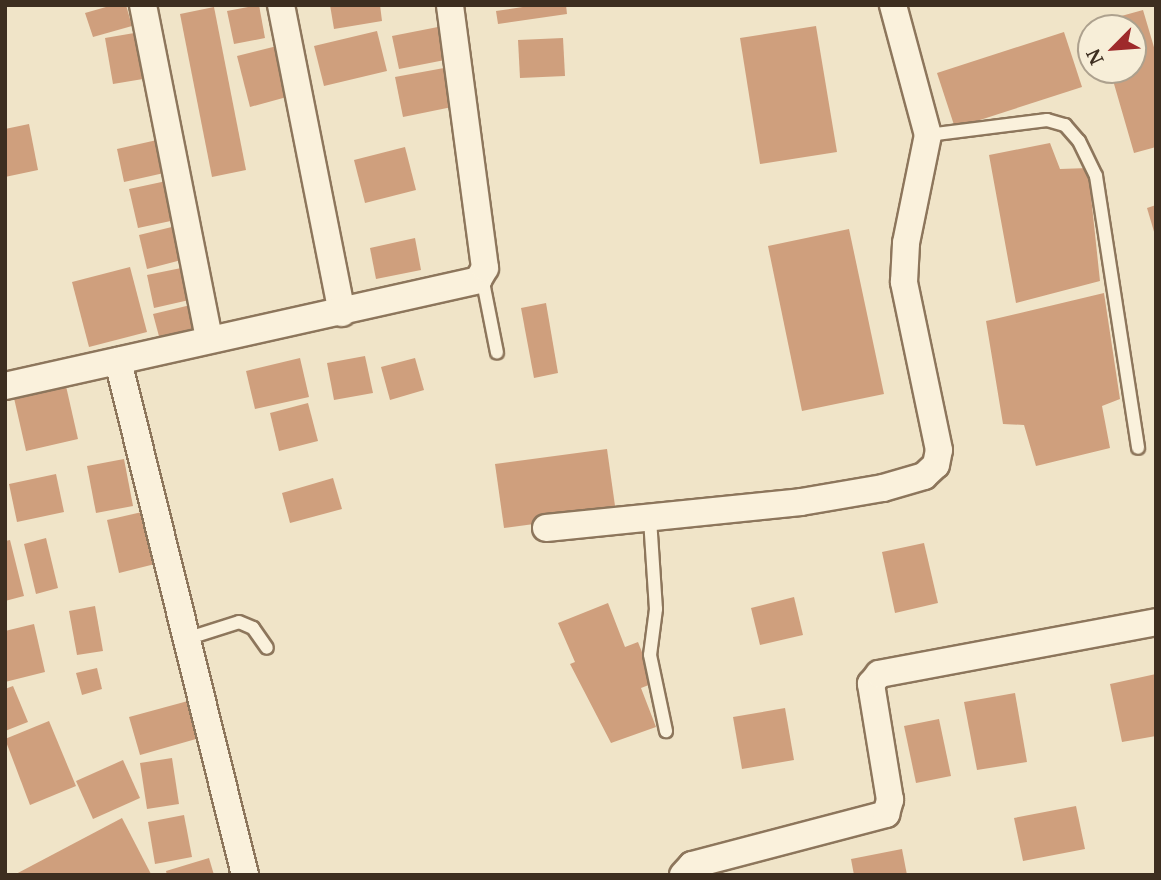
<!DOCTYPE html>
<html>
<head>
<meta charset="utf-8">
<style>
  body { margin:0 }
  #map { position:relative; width:1161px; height:880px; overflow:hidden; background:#f0e4c8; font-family:"Noto Serif",serif }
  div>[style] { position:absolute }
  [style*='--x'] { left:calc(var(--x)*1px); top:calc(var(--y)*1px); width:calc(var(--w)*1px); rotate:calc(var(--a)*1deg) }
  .building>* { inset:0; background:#cf9f7d }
  .roads { filter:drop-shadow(2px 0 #8d765c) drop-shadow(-2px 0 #8d765c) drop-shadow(0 2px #8d765c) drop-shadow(0 -2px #8d765c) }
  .lane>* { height:12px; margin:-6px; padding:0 6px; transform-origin:6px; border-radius:6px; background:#faf1dc }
  .street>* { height:26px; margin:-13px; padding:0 13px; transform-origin:13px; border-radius:13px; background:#faf1dc }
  span { translate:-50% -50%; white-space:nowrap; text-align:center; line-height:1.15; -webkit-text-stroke:5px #f7eed8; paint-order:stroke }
  .frame { position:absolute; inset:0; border:7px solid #3d2e20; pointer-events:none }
  .north { position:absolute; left:1077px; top:14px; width:70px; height:70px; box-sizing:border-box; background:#f7eed8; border:2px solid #ada18e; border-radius:50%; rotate:245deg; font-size:19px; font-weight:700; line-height:28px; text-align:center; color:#3d2e20 }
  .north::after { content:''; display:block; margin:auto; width:24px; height:32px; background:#9e2a2b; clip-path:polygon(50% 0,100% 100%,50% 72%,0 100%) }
</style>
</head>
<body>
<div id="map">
  <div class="building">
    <div style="clip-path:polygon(113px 5px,126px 5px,132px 26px,93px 37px,85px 13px)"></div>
    <div style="clip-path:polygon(259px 5px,265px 38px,234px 44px,227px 11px)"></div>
    <div style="clip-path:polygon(330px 5px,380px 5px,382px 21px,334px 29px)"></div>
    <div style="clip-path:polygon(536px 5px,566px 5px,567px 14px,498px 24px,496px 11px)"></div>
    <div style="clip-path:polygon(214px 7px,246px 170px,212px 177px,180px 14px)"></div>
    <div style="clip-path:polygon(1143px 10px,1156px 54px,1156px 147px,1134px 153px,1110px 70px,1133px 70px,1133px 28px,1098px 28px,1096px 23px)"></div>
    <div style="clip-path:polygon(443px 26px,450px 59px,399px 69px,392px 36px)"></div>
    <div style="clip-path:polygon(816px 26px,837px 152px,760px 164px,740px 38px)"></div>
    <div style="clip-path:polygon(146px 31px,155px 77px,113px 84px,105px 38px)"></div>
    <div style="clip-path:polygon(377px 31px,387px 71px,324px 86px,314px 46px)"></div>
    <div style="clip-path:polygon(1064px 32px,1082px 87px,955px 128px,937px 73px)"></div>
    <div style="clip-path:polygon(563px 38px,565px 76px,520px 78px,518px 40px)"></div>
    <div style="clip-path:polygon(281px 45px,294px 95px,250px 107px,237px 56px)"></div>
    <div style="clip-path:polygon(444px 68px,452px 107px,403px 117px,395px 77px)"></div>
    <div style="clip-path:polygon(29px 124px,38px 170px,5px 177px,5px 129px)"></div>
    <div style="clip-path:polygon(157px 140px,164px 173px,124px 182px,117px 149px)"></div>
    <div style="clip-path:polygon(1050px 143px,1060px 169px,1088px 168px,1100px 281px,1016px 303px,989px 155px)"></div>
    <div style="clip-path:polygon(405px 147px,416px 190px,365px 203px,354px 160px)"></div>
    <div style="clip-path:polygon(171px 180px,180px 219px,138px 228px,129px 189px)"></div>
    <div style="clip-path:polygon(1156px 205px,1156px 235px,1155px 235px,1147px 208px)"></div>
    <div style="clip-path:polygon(180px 225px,189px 258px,147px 269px,139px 235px)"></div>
    <div style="clip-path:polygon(849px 229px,884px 394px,802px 411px,768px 246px)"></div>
    <div style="clip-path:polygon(415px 238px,421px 270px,376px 279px,370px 248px)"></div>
    <div style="clip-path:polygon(191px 266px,198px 298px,154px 308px,147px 275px)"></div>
    <div style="clip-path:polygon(130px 267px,147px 332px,89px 347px,72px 282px)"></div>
    <div style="clip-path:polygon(1104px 293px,1120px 399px,1102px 406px,1110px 448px,1036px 466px,1024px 425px,1003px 424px,986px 321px)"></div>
    <div style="clip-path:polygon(199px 303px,205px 329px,160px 340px,153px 314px)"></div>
    <div style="clip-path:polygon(546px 303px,558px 373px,534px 378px,521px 308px)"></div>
    <div style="clip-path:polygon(365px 356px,373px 393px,334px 400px,327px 363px)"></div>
    <div style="clip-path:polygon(300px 358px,309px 397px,255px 409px,246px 371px)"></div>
    <div style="clip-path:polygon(415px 358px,424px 390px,390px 400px,381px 367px)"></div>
    <div style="clip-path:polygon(66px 386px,78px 439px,26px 451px,14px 398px)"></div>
    <div style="clip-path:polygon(308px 403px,318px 441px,279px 451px,270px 413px)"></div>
    <div style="clip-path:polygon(607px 449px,616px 513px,504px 528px,495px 464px)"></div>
    <div style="clip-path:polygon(124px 459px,133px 506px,96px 513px,87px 466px)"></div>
    <div style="clip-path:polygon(56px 474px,64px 512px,17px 522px,9px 484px)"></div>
    <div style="clip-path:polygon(333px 478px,342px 509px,290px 523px,282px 493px)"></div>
    <div style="clip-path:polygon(142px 512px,155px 564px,119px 573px,107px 520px)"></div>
    <div style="clip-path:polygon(46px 538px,58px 588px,36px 594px,24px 544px)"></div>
    <div style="clip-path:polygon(10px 540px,24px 596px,5px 601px,5px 541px)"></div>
    <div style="clip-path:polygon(924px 543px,938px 603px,895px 613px,882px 552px)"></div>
    <div style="clip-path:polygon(794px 597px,803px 635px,760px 645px,751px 608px)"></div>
    <div style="clip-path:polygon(608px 603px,625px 647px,638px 642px,654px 683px,641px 688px,656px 727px,611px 743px,570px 664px,575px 662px,558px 623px)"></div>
    <div style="clip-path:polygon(95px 606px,103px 651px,77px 655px,69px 611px)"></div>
    <div style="clip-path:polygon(34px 624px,45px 672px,5px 682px,5px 631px)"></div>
    <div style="clip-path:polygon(97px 668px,102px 689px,82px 695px,76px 673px)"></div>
    <div style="clip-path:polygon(1156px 674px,1156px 736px,1122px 742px,1110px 684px)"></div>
    <div style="clip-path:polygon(13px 686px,28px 722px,5px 731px,5px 689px)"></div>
    <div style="clip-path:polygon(1015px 693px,1027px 762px,977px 770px,964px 702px)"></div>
    <div style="clip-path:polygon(199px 698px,210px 735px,140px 755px,129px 717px)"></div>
    <div style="clip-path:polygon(785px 708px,794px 760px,742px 769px,733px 717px)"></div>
    <div style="clip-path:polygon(939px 719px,951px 776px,916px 783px,904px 726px)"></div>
    <div style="clip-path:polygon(49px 721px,76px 786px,30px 805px,5px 739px)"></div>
    <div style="clip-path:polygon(172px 758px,179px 804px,147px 809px,140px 763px)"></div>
    <div style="clip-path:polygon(123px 760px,140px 798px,93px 819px,76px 781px)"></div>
    <div style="clip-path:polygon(1076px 806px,1085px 849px,1023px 861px,1014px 818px)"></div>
    <div style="clip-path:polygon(184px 815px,192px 857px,155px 864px,148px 822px)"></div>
    <div style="clip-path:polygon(122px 818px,151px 874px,14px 875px)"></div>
    <div style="clip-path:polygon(902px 849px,907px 875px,854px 875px,851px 859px)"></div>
    <div style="clip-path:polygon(209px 858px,214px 875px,167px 875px,166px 871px)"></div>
  </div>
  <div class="roads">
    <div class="lane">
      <div style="--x:928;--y:135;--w:120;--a:-7.2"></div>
      <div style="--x:1047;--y:120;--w:19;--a:16"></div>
      <div style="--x:1065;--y:125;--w:21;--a:49"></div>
      <div style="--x:1079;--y:141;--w:39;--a:64"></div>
      <div style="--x:1096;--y:176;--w:275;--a:81.2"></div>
      <div style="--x:482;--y:277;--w:77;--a:78.8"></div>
      <div style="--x:650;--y:519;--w:90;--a:86.2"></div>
      <div style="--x:656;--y:609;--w:46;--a:97.4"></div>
      <div style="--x:650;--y:655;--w:78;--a:78.1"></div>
      <div style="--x:189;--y:638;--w:52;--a:-17.7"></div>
      <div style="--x:239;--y:622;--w:15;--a:23"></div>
      <div style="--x:253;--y:628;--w:24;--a:55"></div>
    </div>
    <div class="street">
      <div style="--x:143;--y:5;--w:339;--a:78.8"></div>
      <div style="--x:281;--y:5;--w:314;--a:78.8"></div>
      <div style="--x:118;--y:361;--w:529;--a:76.12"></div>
      <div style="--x:5;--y:386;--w:485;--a:-12.6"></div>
      <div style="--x:478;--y:280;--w:14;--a:-60"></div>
      <div style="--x:485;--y:268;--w:265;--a:-97.6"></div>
      <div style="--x:546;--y:528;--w:256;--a:-5.8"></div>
      <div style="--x:801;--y:502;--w:83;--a:-9.7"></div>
      <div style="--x:883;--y:488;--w:43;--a:-16.3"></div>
      <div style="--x:924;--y:476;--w:16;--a:-43"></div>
      <div style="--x:936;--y:465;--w:15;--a:-79"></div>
      <div style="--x:939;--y:450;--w:172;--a:-101.8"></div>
      <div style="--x:904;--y:282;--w:39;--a:-87"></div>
      <div style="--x:906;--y:243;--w:110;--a:-78.5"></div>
      <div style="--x:928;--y:135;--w:135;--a:-105.1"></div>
      <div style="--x:683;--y:875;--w:13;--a:-48"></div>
      <div style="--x:692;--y:865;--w:201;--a:-14.7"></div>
      <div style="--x:886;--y:814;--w:15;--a:-74"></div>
      <div style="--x:890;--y:800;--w:118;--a:-99.3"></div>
      <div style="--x:871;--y:684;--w:13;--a:-51"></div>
      <div style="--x:879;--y:674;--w:282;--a:-10.6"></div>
    </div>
  </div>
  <div class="frame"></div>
  <div class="north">N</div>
</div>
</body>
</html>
